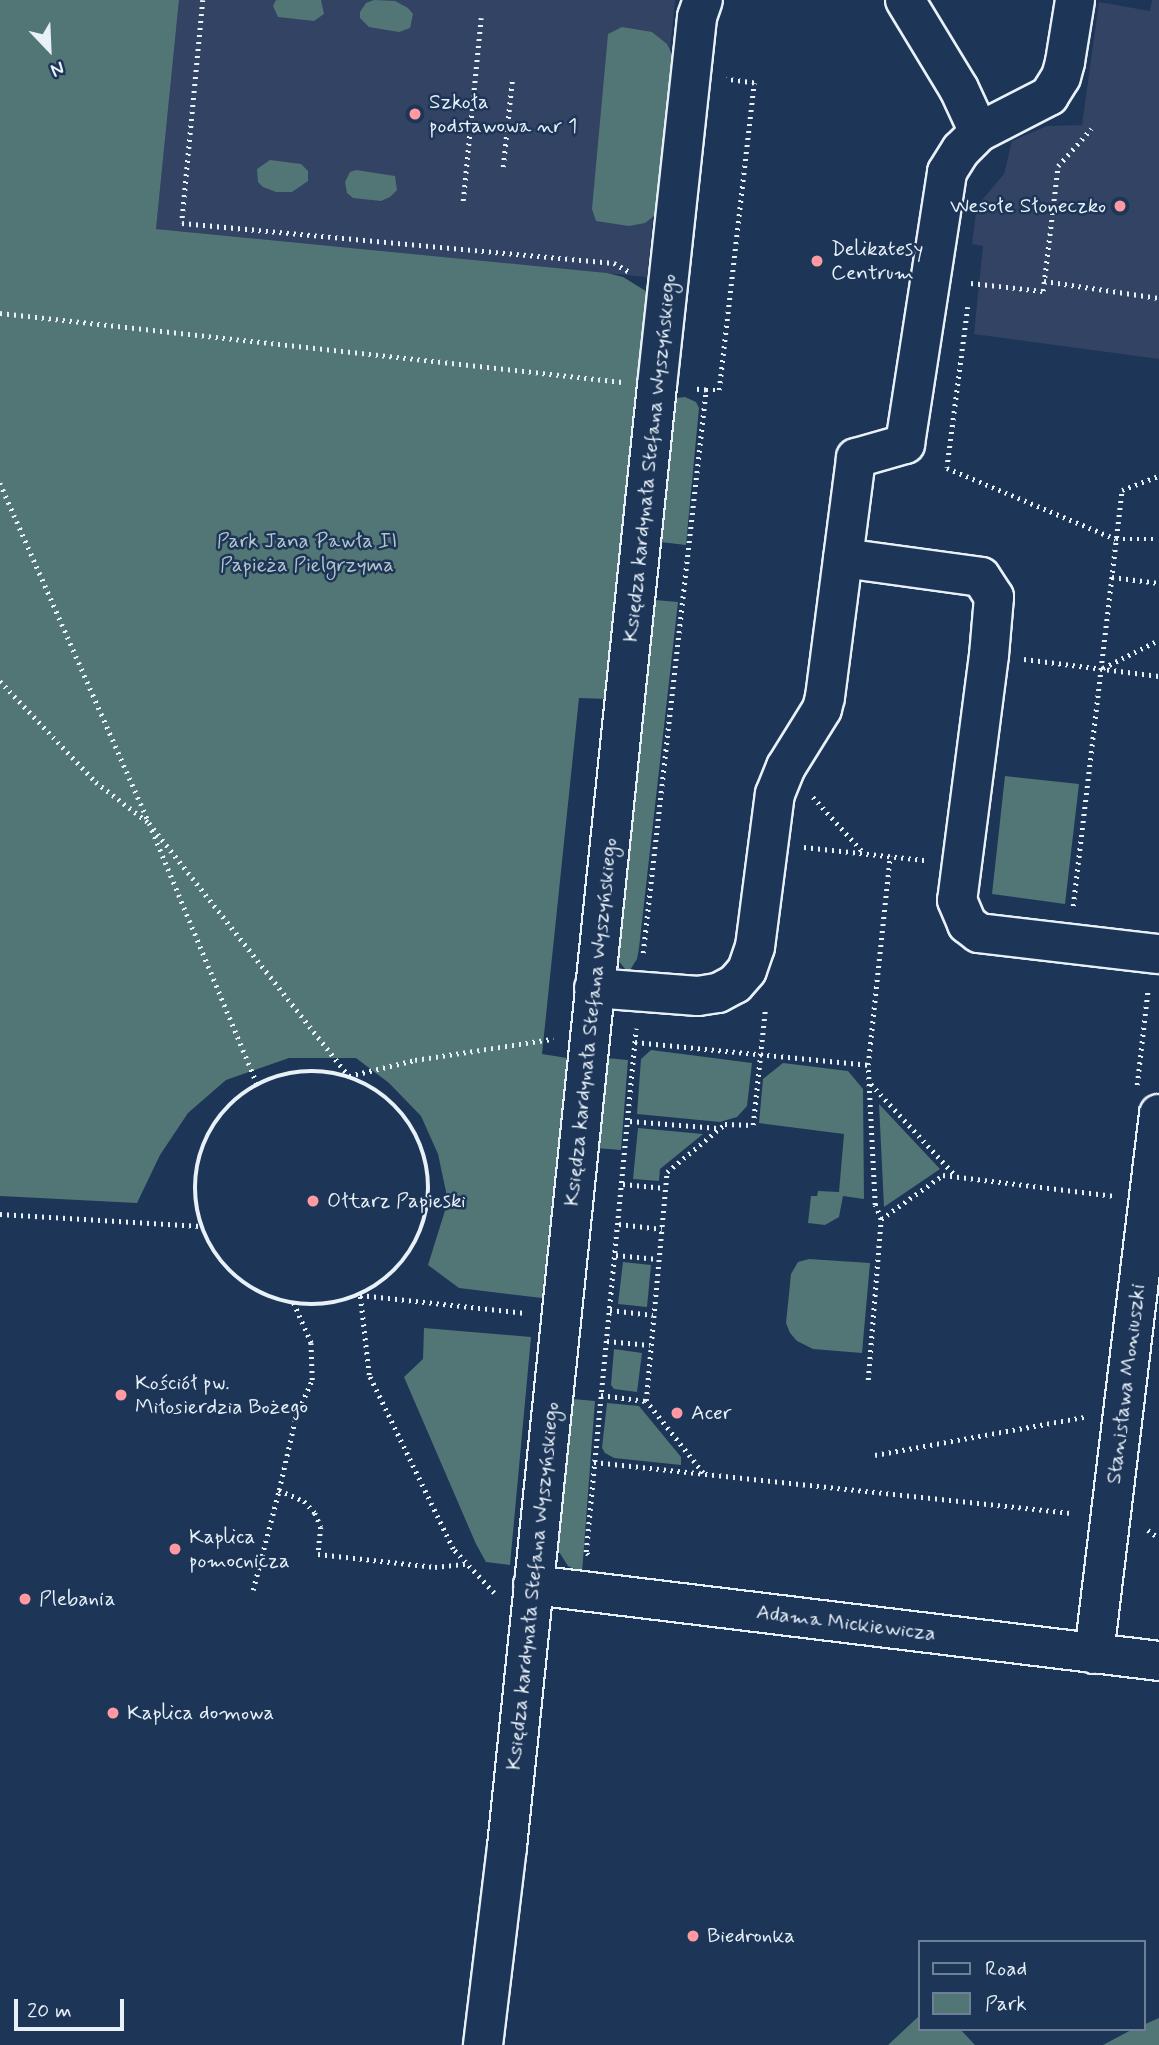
<!DOCTYPE html>
<html>
<head>
<meta charset="utf-8">
<style>
  body { margin:0 }
  #map { position:relative; width:1159px; height:2045px; overflow:hidden; background:#1d3557; font-family:Mynerve,sans-serif }
  div>[style] { position:absolute }
  [style*='--x'] { left:calc(var(--x)*1px); top:calc(var(--y)*1px); width:calc(var(--w)*1px); rotate:calc(var(--a)*1deg) }
  .built>* { inset:0; background:#334364 }
  .green>* { inset:0; background:#527576 }
  .path>* { height:4.5px; margin-top:-2.25px; transform-origin:0; background:repeating-linear-gradient(90deg,#e8f1f8 0 2px,transparent 0 7px) }
  .path>.ring { margin:-2.25px; padding:0; box-sizing:content-box; background:none; border:4.5px solid #e8f1f8; border-radius:50% }
  .roads { filter:drop-shadow(2px 0 #e8f1f8) drop-shadow(-2px 0 #e8f1f8) drop-shadow(0 2px #e8f1f8) drop-shadow(0 -2px #e8f1f8) }
  .minor>* { height:38px; margin:-19px; padding:0 19px; transform-origin:19px; border-radius:19px; background:#1d3557 }
  .dots>* { width:19px; height:19px; translate:-50% -50%; box-sizing:border-box; border:4px solid #1d3557; border-radius:50% }
  span { translate:-50% -50%; white-space:nowrap; text-align:center; line-height:1.15; -webkit-text-stroke:5px #1d3557; paint-order:stroke }
  .poi-label { font-size:21px; color:#e8f1f8 }
  .left { translate:0 -50%; text-align:left }
  .right { translate:-100% -50%; text-align:right }
  .street-label { font-size:21px; color:#e8f1f8 }
  .park-label { font-size:21px; color:#b4c6ca }
  .legend { position:absolute; left:918px; top:1940px; width:228px; height:91px; box-sizing:border-box; background:#1d3557; border:2px solid #6e8097; margin:0; padding:9px 12px; list-style:none; font-size:21px; color:#e8f1f8 }
  .legend li { display:flex; align-items:center; gap:14px; height:35px }
  .legend b { width:35px; border:2px solid #6e8097 }
  .north { position:absolute; left:14px; top:14px; width:70px; height:70px; -webkit-text-stroke:5px #1d3557; paint-order:stroke; rotate:157deg; font-size:19px; font-weight:700; line-height:28px; text-align:center; color:#e8f1f8 }
  .north::after { content:''; display:block; margin:auto; width:24px; height:32px; background:#e8f1f8; clip-path:polygon(50% 0,100% 100%,50% 72%,0 100%) }
  .scale { position:absolute; left:14px; top:1999px; width:110px; height:32px; box-sizing:border-box; border:4px solid #e8f1f8; border-top:0; padding-left:9px; font-size:21px; line-height:24px; white-space:nowrap; color:#e8f1f8; -webkit-text-stroke:5px #1d3557; paint-order:stroke }
</style>
</head>
<body>
<div id="map">
  <div class="built">
    <div style="clip-path:polygon(179px 0,675px 0,647px 277px,156px 229px)"></div>
    <div style="clip-path:polygon(1152px 0,1159px 0,1159px 359px,974px 334px,983px 246px,972px 244px,977px 206px,1004px 174px,1012px 141px,1047px 126px,1082px 125px,1099px 2px,1150px 11px)"></div>
  </div>
  <div class="green">
    <div style="clip-path:polygon(0 0,179px 0,156px 229px,607px 273px,623px 277px,649px 293px,608px 699px,579px 698px,542px 1054px,567px 1058px,542px 1298px,459px 1288px,428px 1265px,448px 1201px,438px 1154px,421px 1116px,389px 1083px,356px 1058px,289px 1058px,226px 1080px,188px 1113px,160px 1155px,137px 1203px,0 1196px)"></div>
    <div style="clip-path:polygon(276px 0,321px 0,324px 14px,314px 21px,278px 17px,273px 6px)"></div>
    <div style="clip-path:polygon(374px 0,395px 1px,408px 8px,413px 14px,410px 28px,399px 32px,369px 27px,360px 18px,360px 12px,366px 3px)"></div>
    <div style="clip-path:polygon(622px 27px,652px 32px,667px 44px,674px 58px,658px 213px,645px 223px,629px 226px,596px 221px,592px 209px,608px 34px)"></div>
    <div style="clip-path:polygon(270px 160px,301px 164px,308px 171px,308px 181px,292px 192px,276px 192px,263px 187px,258px 182px,257px 169px)"></div>
    <div style="clip-path:polygon(356px 170px,395px 176px,397px 190px,390px 197px,381px 201px,353px 198px,347px 193px,345px 182px,350px 172px)"></div>
    <div style="clip-path:polygon(685px 397px,696px 402px,699px 408px,686px 545px,660px 542px,676px 398px)"></div>
    <div style="clip-path:polygon(655px 600px,678px 602px,639px 948px,637px 959px,630px 970px,626px 970px,616px 958px)"></div>
    <div style="clip-path:polygon(1005px 776px,1079px 784px,1065px 904px,992px 894px)"></div>
    <div style="clip-path:polygon(651px 1050px,752px 1063px,747px 1106px,737px 1117px,720px 1122px,637px 1114px,641px 1059px)"></div>
    <div style="clip-path:polygon(606px 1058px,628px 1060px,621px 1150px,596px 1148px)"></div>
    <div style="clip-path:polygon(783px 1063px,848px 1071px,863px 1089px,864px 1199px,843px 1196px,839px 1217px,825px 1225px,808px 1223px,811px 1196px,817px 1196px,818px 1191px,839px 1192px,844px 1134px,759px 1123px,763px 1079px)"></div>
    <div style="clip-path:polygon(879px 1104px,940px 1169px,884px 1207px)"></div>
    <div style="clip-path:polygon(638px 1128px,703px 1134px,660px 1169px,659px 1181px,633px 1179px)"></div>
    <div style="clip-path:polygon(809px 1259px,870px 1263px,862px 1353px,813px 1349px,797px 1341px,790px 1333px,786px 1323px,791px 1274px,798px 1262px)"></div>
    <div style="clip-path:polygon(623px 1262px,651px 1265px,647px 1307px,618px 1304px)"></div>
    <div style="clip-path:polygon(424px 1328px,531px 1337px,510px 1565px,486px 1562px,476px 1544px,404px 1377px,423px 1359px)"></div>
    <div style="clip-path:polygon(614px 1349px,642px 1353px,637px 1392px,614px 1389px,611px 1385px)"></div>
    <div style="clip-path:polygon(573px 1399px,595px 1401px,582px 1573px,568px 1566px,556px 1547px,570px 1400px)"></div>
    <div style="clip-path:polygon(607px 1403px,639px 1406px,681px 1457px,681px 1465px,614px 1458px,605px 1453px,602px 1448px)"></div>
    <div style="clip-path:polygon(919px 2016px,919px 2029px,960px 2029px,975px 2045px,888px 2045px)"></div>
    <div style="clip-path:polygon(1159px 2018px,1159px 2045px,1103px 2045px,1133px 2029px,1143px 2029px,1143px 2025px)"></div>
  </div>
  <div class="path">
    <div style="--x:203;--y:0;--w:224;--a:95.4"></div>
    <div style="--x:182;--y:223;--w:434;--a:5.3"></div>
    <div style="--x:614;--y:263;--w:20;--a:30"></div>
    <div style="--x:503;--y:167;--w:86;--a:-84"></div>
    <div style="--x:463;--y:201;--w:184;--a:-84.4"></div>
    <div style="--x:1044;--y:281;--w:116;--a:8.4"></div>
    <div style="--x:971;--y:283;--w:72;--a:6.3"></div>
    <div style="--x:1043;--y:291;--w:126;--a:-83.2"></div>
    <div style="--x:1058;--y:166;--w:50;--a:-48.3"></div>
    <div style="--x:968;--y:307;--w:162;--a:97.4"></div>
    <div style="--x:947;--y:468;--w:183;--a:22.8"></div>
    <div style="--x:1116;--y:539;--w:39;--a:0"></div>
    <div style="--x:0;--y:313;--w:626;--a:6.33"></div>
    <div style="--x:706;--y:390;--w:13;--a:0"></div>
    <div style="--x:719;--y:390;--w:309;--a:-83.5"></div>
    <div style="--x:754;--y:83;--w:28;--a:-172"></div>
    <div style="--x:0;--y:483;--w:370;--a:66.3"></div>
    <div style="--x:1112;--y:577;--w:47;--a:7.3"></div>
    <div style="--x:1024;--y:659;--w:136;--a:7.2"></div>
    <div style="--x:1103;--y:668;--w:63;--a:-26.6"></div>
    <div style="--x:0;--y:681;--w:139;--a:46.5"></div>
    <div style="--x:96;--y:782;--w:67;--a:37.7"></div>
    <div style="--x:149;--y:823;--w:323;--a:51.7"></div>
    <div style="--x:349;--y:1076;--w:68;--a:-13.6"></div>
    <div style="--x:415;--y:1060;--w:140;--a:-8.7"></div>
    <div style="--x:813;--y:797;--w:76;--a:47.7"></div>
    <div style="--x:152;--y:830;--w:275;--a:67.5"></div>
    <div style="--x:804;--y:847;--w:121;--a:6.2"></div>
    <div style="--x:1073;--y:906;--w:419;--a:-83.3"></div>
    <div style="--x:1122;--y:490;--w:40;--a:-21"></div>
    <div style="--x:643;--y:953;--w:567;--a:-83.62"></div>
    <div style="--x:706;--y:390;--w:13;--a:-176"></div>
    <div style="--x:635;--y:1042;--w:234;--a:5.6"></div>
    <div class="ring" style="left:195px;top:1071px;width:229.5px;height:229.5px"></div>
    <div style="--x:871;--y:1084;--w:124;--a:47.3"></div>
    <div style="--x:1137;--y:1085;--w:97;--a:-83.5"></div>
    <div style="--x:630;--y:1121;--w:88;--a:4.5"></div>
    <div style="--x:623;--y:1184;--w:42;--a:5.4"></div>
    <div style="--x:0;--y:1214;--w:201;--a:3.4"></div>
    <div style="--x:881;--y:1219;--w:76;--a:-35.4"></div>
    <div style="--x:943;--y:1175;--w:171;--a:7"></div>
    <div style="--x:619;--y:1224;--w:43;--a:6.6"></div>
    <div style="--x:616;--y:1255;--w:42;--a:5.4"></div>
    <div style="--x:610;--y:1310;--w:43;--a:6.6"></div>
    <div style="--x:607;--y:1341;--w:43;--a:5.3"></div>
    <div style="--x:868;--y:1380;--w:162;--a:-85.4"></div>
    <div style="--x:881;--y:1219;--w:15;--a:-113"></div>
    <div style="--x:875;--y:1205;--w:140;--a:-92.9"></div>
    <div style="--x:868;--y:1065;--w:210;--a:-84"></div>
    <div style="--x:601;--y:1395;--w:45;--a:7.6"></div>
    <div style="--x:875;--y:1455;--w:213;--a:-10.3"></div>
    <div style="--x:594;--y:1462;--w:482;--a:6.1"></div>
    <div style="--x:703;--y:1473;--w:92;--a:-128.4"></div>
    <div style="--x:646;--y:1401;--w:230;--a:-84.8"></div>
    <div style="--x:667;--y:1172;--w:75;--a:-39.6"></div>
    <div style="--x:725;--y:1124;--w:28;--a:2"></div>
    <div style="--x:753;--y:1125;--w:116;--a:-84"></div>
    <div style="--x:279;--y:1490;--w:76;--a:-77.1"></div>
    <div style="--x:296;--y:1416;--w:39;--a:-66"></div>
    <div style="--x:312;--y:1380;--w:37;--a:-92"></div>
    <div style="--x:311;--y:1343;--w:45;--a:-113.7"></div>
    <div style="--x:1148;--y:1530;--w:14;--a:36"></div>
    <div style="--x:588;--y:1555;--w:4;--a:-124"></div>
    <div style="--x:586;--y:1552;--w:526;--a:-84.55"></div>
    <div style="--x:253;--y:1590;--w:103;--a:-75.4"></div>
    <div style="--x:279;--y:1490;--w:27;--a:24"></div>
    <div style="--x:304;--y:1501;--w:16;--a:47"></div>
    <div style="--x:315;--y:1513;--w:15;--a:67"></div>
    <div style="--x:321;--y:1527;--w:27;--a:96"></div>
    <div style="--x:318;--y:1554;--w:118;--a:6.3"></div>
    <div style="--x:435;--y:1567;--w:30;--a:-6"></div>
    <div style="--x:494;--y:1593;--w:60;--a:-133"></div>
    <div style="--x:453;--y:1549;--w:193;--a:-115.8"></div>
    <div style="--x:369;--y:1375;--w:81;--a:-96.4"></div>
    <div style="--x:360;--y:1295;--w:166;--a:6.2"></div>
  </div>
  <div class="roads">
    <div class="minor">
      <div style="--x:905;--y:0;--w:104;--a:58.8"></div>
      <div style="--x:959;--y:89;--w:47;--a:65.1"></div>
      <div style="--x:843;--y:558;--w:139;--a:7.8"></div>
      <div style="--x:981;--y:577;--w:24;--a:57"></div>
      <div style="--x:994;--y:597;--w:58;--a:94.9"></div>
      <div style="--x:989;--y:655;--w:247;--a:97.4"></div>
      <div style="--x:957;--y:900;--w:26;--a:67"></div>
      <div style="--x:967;--y:924;--w:15;--a:37"></div>
      <div style="--x:979;--y:933;--w:181;--a:6.7"></div>
      <div style="--x:594;--y:988;--w:104;--a:4.4"></div>
      <div style="--x:698;--y:996;--w:20;--a:-9"></div>
      <div style="--x:718;--y:993;--w:19;--a:-28"></div>
      <div style="--x:735;--y:984;--w:18;--a:-49"></div>
      <div style="--x:747;--y:970;--w:24;--a:-71"></div>
      <div style="--x:755;--y:947;--w:154;--a:-82.6"></div>
      <div style="--x:775;--y:794;--w:29;--a:-68"></div>
      <div style="--x:786;--y:767;--w:68;--a:-58.2"></div>
      <div style="--x:822;--y:709;--w:12;--a:-76"></div>
      <div style="--x:825;--y:697;--w:241;--a:-82.6"></div>
      <div style="--x:856;--y:458;--w:51;--a:-15.9"></div>
      <div style="--x:905;--y:444;--w:275;--a:-81.2"></div>
      <div style="--x:947;--y:172;--w:26;--a:-58"></div>
      <div style="--x:961;--y:150;--w:25;--a:-45"></div>
      <div style="--x:979;--y:132;--w:79;--a:-27.2"></div>
      <div style="--x:1049;--y:96;--w:22;--a:-58"></div>
      <div style="--x:1061;--y:77;--w:16;--a:-75"></div>
      <div style="--x:1065;--y:62;--w:63;--a:-80.8"></div>
      <div style="--x:533;--y:1585;--w:631;--a:6.92"></div>
      <div style="--x:1094;--y:1654;--w:544;--a:-83.14"></div>
      <div style="--x:483;--y:2045;--w:199;--a:-83.1"></div>
      <div style="--x:507;--y:1847;--w:1469;--a:-84.14"></div>
      <div style="--x:657;--y:386;--w:371;--a:-83.8"></div>
      <div style="--x:697;--y:17;--w:18;--a:-71"></div>
    </div>
  </div>
  <div class="dots">
    <div style="left:415px;top:114px;background:#ff9aa2"></div>
    <div style="left:1120px;top:206px;background:#ff9aa2"></div>
    <div style="left:817px;top:261px;background:#ff9aa2"></div>
    <div style="left:313px;top:1201px;background:#ff9aa2"></div>
    <div style="left:121px;top:1395px;background:#ff9aa2"></div>
    <div style="left:677px;top:1413px;background:#ff9aa2"></div>
    <div style="left:175px;top:1549px;background:#ff9aa2"></div>
    <div style="left:25px;top:1599px;background:#ff9aa2"></div>
    <div style="left:113px;top:1713px;background:#ff9aa2"></div>
    <div style="left:693px;top:1936px;background:#ff9aa2"></div>
  </div>
  <div class="poi-label">
    <span class="left" style="left:429px;top:114px">Szkoła<br>podstawowa nr 1</span>
    <span class="right" style="left:1106px;top:206px">Wesołe Słoneczko</span>
    <span class="left" style="left:831px;top:261px">Delikatesy<br>Centrum</span>
    <span class="left" style="left:327px;top:1201px">Ołtarz Papieski</span>
    <span class="left" style="left:135px;top:1395px">Kościół pw.<br>Miłosierdzia Bożego</span>
    <span class="left" style="left:691px;top:1413px">Acer</span>
    <span class="left" style="left:189px;top:1549px">Kaplica<br>pomocnicza</span>
    <span class="left" style="left:39px;top:1599px">Plebania</span>
    <span class="left" style="left:127px;top:1713px">Kaplica domowa</span>
    <span class="left" style="left:707px;top:1936px">Biedronka</span>
  </div>
  <div class="street-label">
    <span style="left:650px;top:458px;rotate:-84deg">Księdza kardynała Stefana Wyszyńskiego</span>
    <span style="left:591px;top:1022px;rotate:-84deg">Księdza kardynała Stefana Wyszyńskiego</span>
    <span style="left:1126px;top:1384px;rotate:-83deg">Stanisława Moniuszki</span>
    <span style="left:533px;top:1586px;rotate:-84deg">Księdza kardynała Stefana Wyszyńskiego</span>
    <span style="left:846px;top:1623px;rotate:7deg">Adama Mickiewicza</span>
  </div>
  <div class="park-label">
    <span style="left:307px;top:553px">Park Jana Pawła II<br>Papieża Pielgrzyma</span>
  </div>
  <ul class="legend">
  <li><b style="height:9px;background:#1d3557"></b>Road</li>
  <li><b style="height:19px;background:#527576"></b>Park</li>
  </ul>
  <div class="north">N</div>
  <div class="scale">20 m</div>
</div>
</body>
</html>
